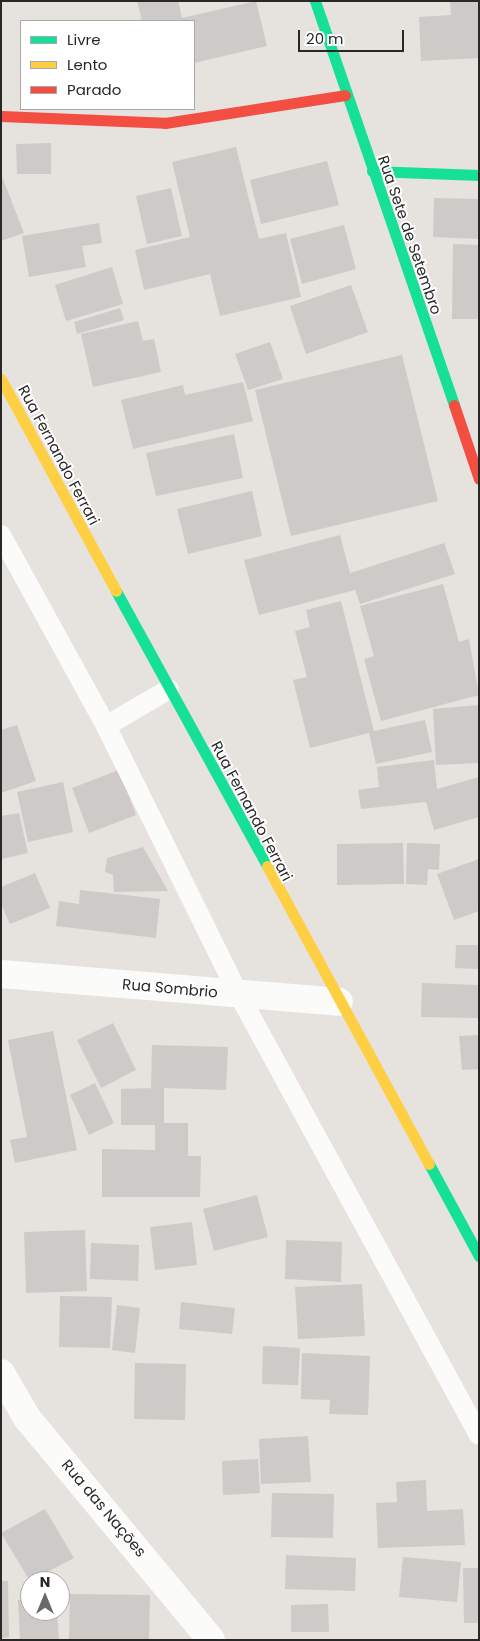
<!DOCTYPE html>
<html>
<head>
<meta charset="utf-8">
<style>
  body { margin:0 }
  #map { position:relative; width:480px; height:1641px; overflow:hidden; background:#e6e2de; font-family:Poppins,sans-serif }
  div>[style] { position:absolute }
  [style*='--x'] { left:calc(var(--x)*1px); top:calc(var(--y)*1px); width:calc(var(--w)*1px); rotate:calc(var(--a)*1deg) }
  .building>* { inset:0; background:#cdcac8 }
  .lane>* { height:20px; margin:-10px; padding:0 10px; transform-origin:10px; border-radius:10px; background:#fbfbfa }
  .street>* { height:28px; margin:-14px; padding:0 14px; transform-origin:14px; border-radius:14px; background:#fbfbfa }
  .fast>* { height:11px; margin:-5.5px; padding:0 5.5px; transform-origin:5.5px; border-radius:5.5px; background:#16e098 }
  .slow>* { height:11px; margin:-5.5px; padding:0 5.5px; transform-origin:5.5px; border-radius:5.5px; background:#ffcf43 }
  .jam>* { height:11px; margin:-5.5px; padding:0 5.5px; transform-origin:5.5px; border-radius:5.5px; background:#f24e42 }
  span { translate:-50% -50%; white-space:nowrap; text-align:center; line-height:1.15; -webkit-text-stroke:4px #fff; paint-order:stroke }
  .street-label { font-size:15px; color:#282828 }
  .frame { position:absolute; inset:0; border:2px solid #282828; pointer-events:none }
  .legend { position:absolute; left:20px; top:20px; width:175px; height:90px; box-sizing:border-box; background:#fff; border:1px solid #a9a9a9; margin:0; padding:6px 9px; list-style:none; font-size:15px; color:#282828 }
  .legend li { display:flex; align-items:center; gap:10px; height:25px }
  .legend b { width:25px; border:1px solid #a9a9a9 }
  .north { position:absolute; left:20px; top:1571px; width:50px; height:50px; box-sizing:border-box; background:#fff; border:1px solid #a9a9a9; border-radius:50%; rotate:0deg; font-size:14px; font-weight:700; line-height:20px; text-align:center; color:#282828 }
  .north::after { content:''; display:block; margin:auto; width:18px; height:22px; background:#6a6968; clip-path:polygon(50% 0,100% 100%,50% 72%,0 100%) }
  .scale { position:absolute; left:298px; top:30px; width:106px; height:22px; box-sizing:border-box; border:2px solid #282828; border-top:0; padding-left:6px; font-size:15px; line-height:18px; white-space:nowrap; color:#282828; -webkit-text-stroke:4px #fff; paint-order:stroke }
</style>
</head>
<body>
<div id="map">
  <div class="building">
    <div style="clip-path:polygon(137px 1px,178px 1px,182px 18px,256px 1px,267px 46px,194px 63px,194px 21px,142px 21px)"></div>
    <div style="clip-path:polygon(474px 1px,479px 1px,479px 58px,421px 61px,419px 17px,451px 15px,450px 2px)"></div>
    <div style="clip-path:polygon(51px 143px,51px 174px,17px 174px,16px 144px)"></div>
    <div style="clip-path:polygon(236px 147px,259px 239px,286px 233px,301px 297px,220px 316px,210px 274px,144px 290px,135px 250px,190px 237px,172px 162px)"></div>
    <div style="clip-path:polygon(327px 161px,339px 205px,261px 224px,250px 180px)"></div>
    <div style="clip-path:polygon(1px 174px,24px 233px,1px 241px)"></div>
    <div style="clip-path:polygon(171px 188px,182px 236px,147px 244px,136px 196px)"></div>
    <div style="clip-path:polygon(434px 198px,479px 199px,479px 239px,433px 237px)"></div>
    <div style="clip-path:polygon(99px 223px,102px 243px,82px 246px,86px 267px,29px 277px,22px 236px)"></div>
    <div style="clip-path:polygon(344px 225px,356px 269px,302px 284px,290px 239px)"></div>
    <div style="clip-path:polygon(453px 244px,479px 245px,479px 319px,452px 319px)"></div>
    <div style="clip-path:polygon(112px 267px,123px 304px,66px 321px,55px 285px)"></div>
    <div style="clip-path:polygon(351px 285px,368px 332px,306px 354px,290px 306px)"></div>
    <div style="clip-path:polygon(120px 308px,124px 320px,77px 334px,74px 322px)"></div>
    <div style="clip-path:polygon(138px 321px,143px 341px,154px 339px,161px 372px,93px 387px,81px 334px)"></div>
    <div style="clip-path:polygon(270px 342px,283px 379px,248px 390px,235px 354px)"></div>
    <div style="clip-path:polygon(402px 355px,438px 501px,291px 536px,255px 390px)"></div>
    <div style="clip-path:polygon(243px 382px,253px 421px,133px 449px,121px 400px,183px 385px,185px 395px)"></div>
    <div style="clip-path:polygon(234px 434px,243px 478px,156px 496px,146px 453px)"></div>
    <div style="clip-path:polygon(252px 491px,262px 536px,188px 554px,177px 509px)"></div>
    <div style="clip-path:polygon(340px 535px,350px 573px,444px 543px,455px 574px,360px 604px,355px 590px,259px 615px,244px 560px)"></div>
    <div style="clip-path:polygon(443px 584px,459px 642px,469px 639px,479px 695px,381px 721px,364px 659px,374px 656px,360px 606px)"></div>
    <div style="clip-path:polygon(341px 601px,374px 731px,425px 720px,432px 752px,376px 764px,369px 733px,310px 748px,293px 680px,307px 677px,295px 631px,310px 627px,306px 610px)"></div>
    <div style="clip-path:polygon(479px 705px,479px 763px,436px 765px,433px 709px)"></div>
    <div style="clip-path:polygon(17px 725px,36px 781px,1px 793px,1px 730px)"></div>
    <div style="clip-path:polygon(434px 760px,437px 789px,479px 777px,479px 817px,434px 830px,426px 802px,361px 809px,358px 790px,379px 787px,377px 767px)"></div>
    <div style="clip-path:polygon(119px 770px,136px 815px,89px 833px,72px 788px)"></div>
    <div style="clip-path:polygon(63px 782px,73px 832px,28px 842px,17px 792px)"></div>
    <div style="clip-path:polygon(19px 813px,28px 853px,1px 859px,1px 816px)"></div>
    <div style="clip-path:polygon(403px 843px,404px 884px,337px 885px,337px 844px)"></div>
    <div style="clip-path:polygon(407px 843px,440px 844px,439px 870px,428px 869px,427px 885px,406px 884px)"></div>
    <div style="clip-path:polygon(143px 847px,168px 891px,114px 892px,113px 875px,105px 872px,107px 858px)"></div>
    <div style="clip-path:polygon(479px 859px,479px 911px,454px 920px,437px 874px)"></div>
    <div style="clip-path:polygon(35px 873px,50px 908px,10px 924px,1px 904px,1px 887px)"></div>
    <div style="clip-path:polygon(80px 890px,160px 899px,156px 938px,56px 926px,59px 901px,79px 904px)"></div>
    <div style="clip-path:polygon(456px 945px,479px 945px,479px 969px,455px 968px)"></div>
    <div style="clip-path:polygon(422px 983px,479px 985px,479px 1018px,421px 1017px)"></div>
    <div style="clip-path:polygon(113px 1023px,136px 1070px,101px 1088px,77px 1040px)"></div>
    <div style="clip-path:polygon(53px 1031px,77px 1150px,15px 1163px,10px 1140px,27px 1137px,8px 1040px)"></div>
    <div style="clip-path:polygon(479px 1035px,479px 1069px,462px 1070px,459px 1036px)"></div>
    <div style="clip-path:polygon(152px 1045px,228px 1047px,226px 1090px,164px 1088px,164px 1123px,188px 1123px,188px 1156px,201px 1156px,200px 1197px,102px 1197px,102px 1149px,155px 1150px,155px 1125px,121px 1125px,121px 1089px,156px 1088px,151px 1088px)"></div>
    <div style="clip-path:polygon(95px 1083px,114px 1123px,89px 1135px,70px 1095px)"></div>
    <div style="clip-path:polygon(257px 1195px,268px 1237px,214px 1251px,203px 1209px)"></div>
    <div style="clip-path:polygon(192px 1222px,197px 1265px,155px 1270px,150px 1227px)"></div>
    <div style="clip-path:polygon(85px 1230px,87px 1291px,26px 1293px,24px 1232px)"></div>
    <div style="clip-path:polygon(286px 1240px,342px 1242px,341px 1282px,285px 1279px)"></div>
    <div style="clip-path:polygon(91px 1243px,139px 1245px,138px 1281px,90px 1279px)"></div>
    <div style="clip-path:polygon(362px 1284px,365px 1336px,298px 1339px,295px 1287px)"></div>
    <div style="clip-path:polygon(60px 1296px,112px 1297px,110px 1348px,59px 1347px)"></div>
    <div style="clip-path:polygon(181px 1302px,235px 1308px,232px 1334px,179px 1329px)"></div>
    <div style="clip-path:polygon(117px 1305px,140px 1308px,135px 1353px,112px 1350px)"></div>
    <div style="clip-path:polygon(263px 1346px,300px 1348px,298px 1385px,262px 1384px)"></div>
    <div style="clip-path:polygon(302px 1353px,370px 1356px,368px 1415px,329px 1414px,330px 1400px,301px 1399px)"></div>
    <div style="clip-path:polygon(135px 1363px,186px 1364px,185px 1420px,134px 1419px)"></div>
    <div style="clip-path:polygon(308px 1436px,311px 1482px,261px 1484px,259px 1439px)"></div>
    <div style="clip-path:polygon(258px 1459px,260px 1493px,223px 1495px,222px 1461px)"></div>
    <div style="clip-path:polygon(426px 1480px,427px 1511px,463px 1509px,465px 1545px,378px 1548px,376px 1503px,397px 1502px,396px 1482px)"></div>
    <div style="clip-path:polygon(272px 1493px,334px 1494px,333px 1538px,271px 1537px)"></div>
    <div style="clip-path:polygon(45px 1509px,74px 1558px,30px 1581px,1px 1533px)"></div>
    <div style="clip-path:polygon(286px 1555px,356px 1558px,355px 1591px,285px 1589px)"></div>
    <div style="clip-path:polygon(403px 1557px,461px 1562px,457px 1602px,399px 1597px)"></div>
    <div style="clip-path:polygon(463px 1568px,479px 1568px,479px 1623px,464px 1623px)"></div>
    <div style="clip-path:polygon(1px 1581px,8px 1581px,9px 1637px,1px 1638px)"></div>
    <div style="clip-path:polygon(70px 1594px,150px 1595px,149px 1640px,69px 1640px)"></div>
    <div style="clip-path:polygon(30px 1599px,30px 1611px,57px 1611px,59px 1639px,20px 1640px,18px 1600px)"></div>
    <div style="clip-path:polygon(328px 1604px,329px 1632px,291px 1632px,291px 1605px)"></div>
  </div>
  <div class="lane">
    <div style="--x:1;--y:535;--w:218;--a:61.2"></div>
    <div style="--x:106;--y:726;--w:298;--a:63.7"></div>
    <div style="--x:238;--y:993;--w:503;--a:61.4"></div>
    <div style="--x:106;--y:726;--w:73;--a:-30.4"></div>
  </div>
  <div class="street">
    <div style="--x:1;--y:974;--w:339;--a:4.7"></div>
    <div style="--x:1;--y:1373;--w:52;--a:60"></div>
    <div style="--x:27;--y:1418;--w:288;--a:50.3"></div>
  </div>
  <div class="fast">
    <div style="--x:315;--y:1;--w:427;--a:71"></div>
    <div style="--x:372;--y:171;--w:107;--a:2.1"></div>
    <div style="--x:116;--y:591;--w:314;--a:61.2"></div>
    <div style="--x:429;--y:1164;--w:105;--a:61.5"></div>
  </div>
  <div class="slow">
    <div style="--x:1;--y:379;--w:241;--a:61.5"></div>
    <div style="--x:267;--y:866;--w:339;--a:61.5"></div>
  </div>
  <div class="jam">
    <div style="--x:1;--y:116;--w:164;--a:2.4"></div>
    <div style="--x:165;--y:123;--w:182;--a:-8.8"></div>
    <div style="--x:454;--y:405;--w:78;--a:71.3"></div>
  </div>
  <div class="street-label">
    <span style="left:410px;top:235px;rotate:71deg">Rua Sete de Setembro</span>
    <span style="left:59px;top:455px;rotate:62deg">Rua Fernando Ferrari</span>
    <span style="left:252px;top:811px;rotate:62deg">Rua Fernando Ferrari</span>
    <span style="left:170px;top:988px;rotate:5deg">Rua Sombrio</span>
    <span style="left:104px;top:1508px;rotate:50deg">Rua das Nações</span>
  </div>
  <div class="frame"></div>
  <ul class="legend">
  <li><b style="height:6px;background:#16e098"></b>Livre</li>
  <li><b style="height:6px;background:#ffcf43"></b>Lento</li>
  <li><b style="height:6px;background:#f24e42"></b>Parado</li>
  </ul>
  <div class="north">N</div>
  <div class="scale">20 m</div>
</div>
</body>
</html>
